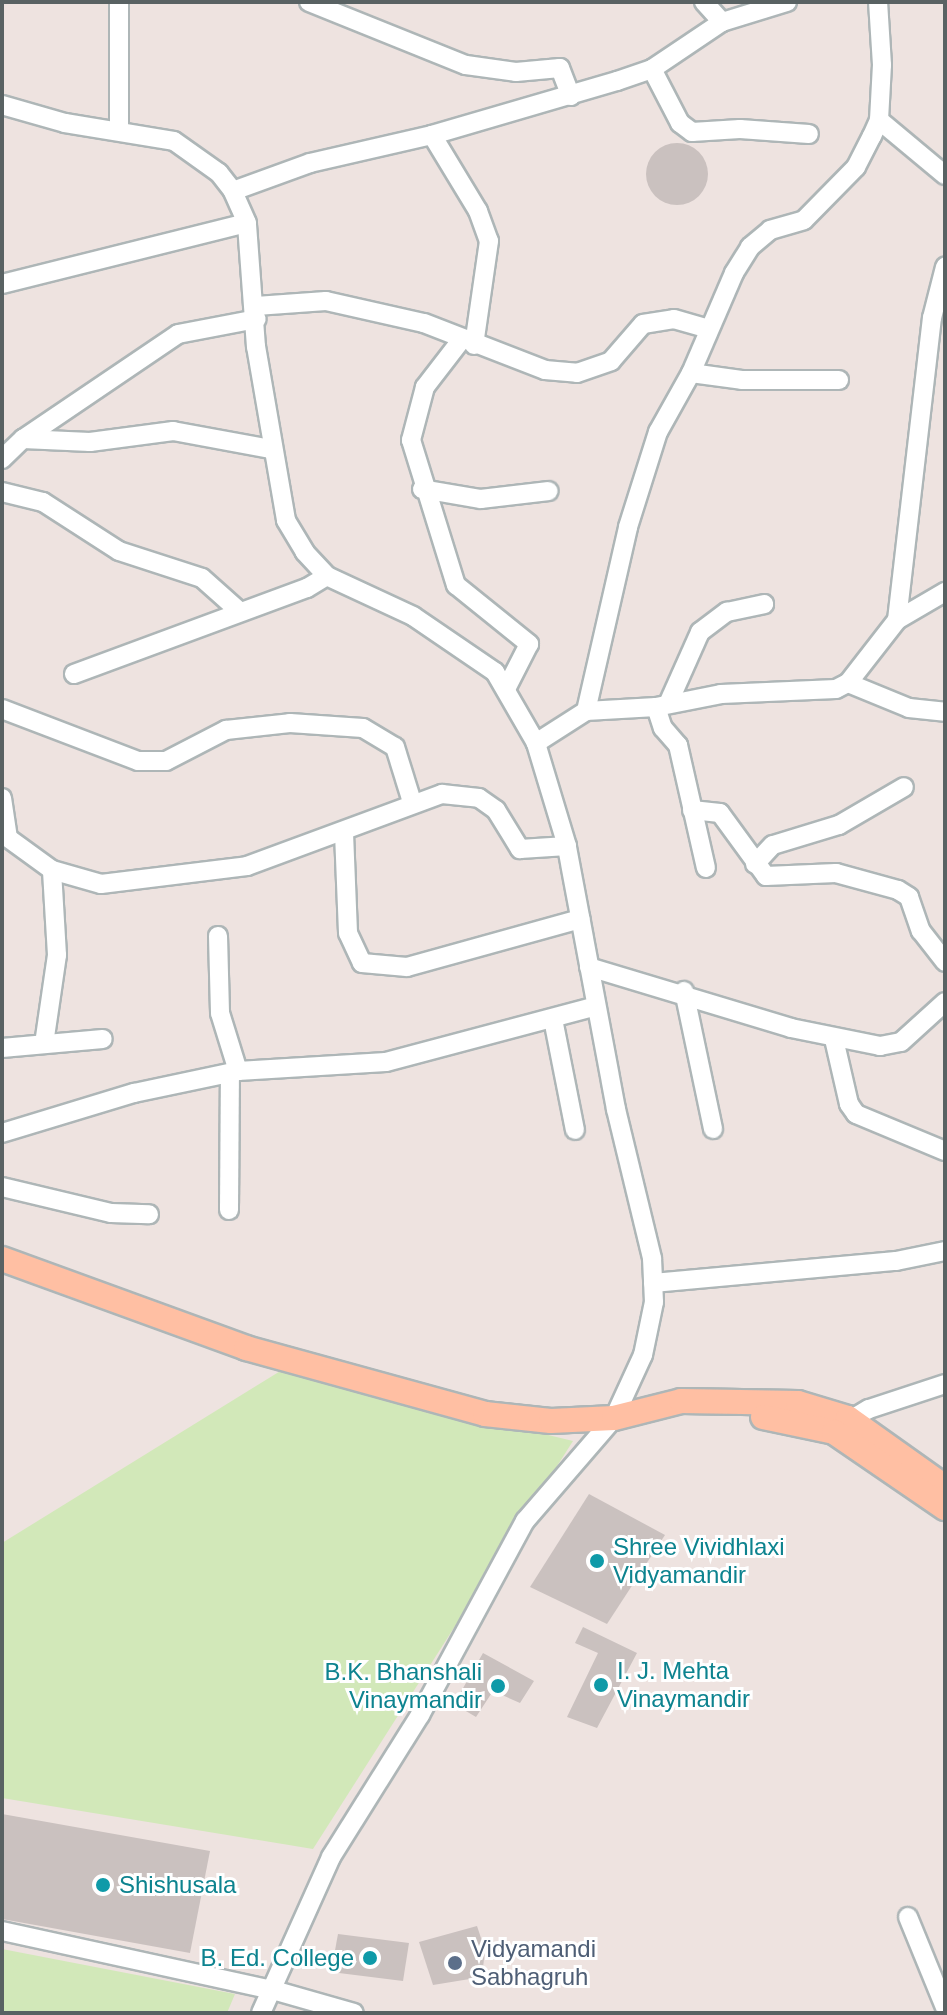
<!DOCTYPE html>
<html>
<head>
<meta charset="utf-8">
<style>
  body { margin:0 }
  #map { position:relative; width:947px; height:2015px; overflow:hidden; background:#eee3e0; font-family:Helvetica,sans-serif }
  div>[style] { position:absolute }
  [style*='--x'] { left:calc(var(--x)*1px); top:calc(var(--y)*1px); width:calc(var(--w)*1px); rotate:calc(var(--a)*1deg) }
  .green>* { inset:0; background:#d2e8b9 }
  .building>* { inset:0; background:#cac1bf }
  .round { border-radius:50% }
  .roads { filter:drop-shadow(2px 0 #aeb6b7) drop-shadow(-2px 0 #aeb6b7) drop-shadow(0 2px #aeb6b7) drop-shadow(0 -2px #aeb6b7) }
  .minor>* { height:18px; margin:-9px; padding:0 9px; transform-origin:9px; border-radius:9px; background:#fff }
  .major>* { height:24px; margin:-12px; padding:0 12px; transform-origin:12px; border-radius:12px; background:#ffbfa3 }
  .dots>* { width:22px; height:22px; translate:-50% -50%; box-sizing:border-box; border:4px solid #fff; border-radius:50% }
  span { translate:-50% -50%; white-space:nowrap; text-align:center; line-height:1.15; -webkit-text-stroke:6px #fff; paint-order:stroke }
  .culture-label { font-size:24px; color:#0d838f }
  .left { translate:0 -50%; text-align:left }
  .right { translate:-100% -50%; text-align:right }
  .service-label { font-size:24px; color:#4e5e75 }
  .frame { position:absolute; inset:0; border:4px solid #596263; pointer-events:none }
</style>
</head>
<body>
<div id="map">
  <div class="green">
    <div style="clip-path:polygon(282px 1370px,573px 1441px,313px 1849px,2px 1798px,2px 1543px)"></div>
    <div style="clip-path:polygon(2px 1949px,235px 1994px,227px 2013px,2px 2013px)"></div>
  </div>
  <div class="building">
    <div class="round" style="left:646px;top:143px;width:62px;height:62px"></div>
    <div style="clip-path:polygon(589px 1494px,665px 1535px,607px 1624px,530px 1587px)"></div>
    <div style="clip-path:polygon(583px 1627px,637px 1653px,597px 1728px,567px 1717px,598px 1653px,575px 1643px)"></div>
    <div style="clip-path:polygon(483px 1653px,534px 1681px,520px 1703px,493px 1691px,476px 1717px,454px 1704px)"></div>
    <div style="clip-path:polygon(2px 1814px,210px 1851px,190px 1953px,2px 1919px)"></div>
    <div style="clip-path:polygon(477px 1926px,485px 1950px,482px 1977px,433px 1985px,419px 1942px)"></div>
    <div style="clip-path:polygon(338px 1934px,409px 1943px,403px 1981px,331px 1972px)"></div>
  </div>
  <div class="roads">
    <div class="minor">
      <div style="--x:119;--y:2;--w:128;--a:90"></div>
      <div style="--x:309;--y:2;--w:169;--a:21.9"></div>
      <div style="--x:466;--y:65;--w:50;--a:8"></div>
      <div style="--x:516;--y:72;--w:44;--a:-5.2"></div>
      <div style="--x:560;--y:68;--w:30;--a:69"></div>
      <div style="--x:704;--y:2;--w:27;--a:48"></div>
      <div style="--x:652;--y:69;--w:61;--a:62.6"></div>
      <div style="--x:680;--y:123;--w:15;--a:37"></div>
      <div style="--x:692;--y:132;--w:48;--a:-3.6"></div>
      <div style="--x:740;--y:129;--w:69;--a:4.1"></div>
      <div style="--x:2;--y:105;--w:66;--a:15.9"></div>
      <div style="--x:65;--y:123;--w:110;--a:9.4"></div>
      <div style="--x:174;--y:141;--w:55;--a:35.4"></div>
      <div style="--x:219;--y:173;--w:23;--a:52"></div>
      <div style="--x:879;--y:120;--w:86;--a:39.8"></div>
      <div style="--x:432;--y:135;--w:89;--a:58.8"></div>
      <div style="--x:478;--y:211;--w:32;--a:70"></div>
      <div style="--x:489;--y:241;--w:105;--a:98.2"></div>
      <div style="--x:2;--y:284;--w:252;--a:-14"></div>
      <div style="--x:256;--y:306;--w:70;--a:-4.1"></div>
      <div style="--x:326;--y:301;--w:100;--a:12.7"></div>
      <div style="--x:424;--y:323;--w:130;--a:21.2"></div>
      <div style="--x:545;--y:370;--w:32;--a:5"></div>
      <div style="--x:577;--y:373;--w:36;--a:-19"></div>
      <div style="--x:611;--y:361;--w:49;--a:-49.1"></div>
      <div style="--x:643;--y:324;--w:31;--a:-9"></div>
      <div style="--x:674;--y:319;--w:35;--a:16"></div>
      <div style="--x:462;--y:339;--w:61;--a:127.6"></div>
      <div style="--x:425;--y:387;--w:55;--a:104.8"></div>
      <div style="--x:411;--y:440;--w:152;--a:72.8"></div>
      <div style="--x:456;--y:585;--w:94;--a:38.9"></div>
      <div style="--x:529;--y:644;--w:51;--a:117.1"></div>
      <div style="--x:691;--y:373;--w:51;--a:7.8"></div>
      <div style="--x:742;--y:380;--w:97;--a:0"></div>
      <div style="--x:23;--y:439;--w:67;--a:2.6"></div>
      <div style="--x:90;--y:442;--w:84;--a:-7.5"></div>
      <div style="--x:173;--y:431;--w:100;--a:10.4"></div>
      <div style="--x:2;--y:459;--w:29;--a:-44"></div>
      <div style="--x:23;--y:439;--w:187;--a:-34.1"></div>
      <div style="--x:178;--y:334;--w:80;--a:-10.8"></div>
      <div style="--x:422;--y:489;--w:60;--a:9.6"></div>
      <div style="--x:481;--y:499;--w:68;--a:-6.7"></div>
      <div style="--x:2;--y:492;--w:42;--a:13.7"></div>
      <div style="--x:43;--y:502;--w:90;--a:32.8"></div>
      <div style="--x:119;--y:551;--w:87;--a:18"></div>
      <div style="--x:202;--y:578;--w:50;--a:41.7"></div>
      <div style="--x:897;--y:620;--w:304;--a:-83.4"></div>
      <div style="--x:932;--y:318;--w:53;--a:-75.7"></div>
      <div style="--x:74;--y:674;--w:248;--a:-20.3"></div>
      <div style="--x:307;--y:588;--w:23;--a:-31"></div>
      <div style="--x:848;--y:683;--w:66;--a:22.3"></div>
      <div style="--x:909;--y:708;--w:36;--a:6"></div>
      <div style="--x:668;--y:704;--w:79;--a:-66"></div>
      <div style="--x:700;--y:632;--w:34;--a:-37"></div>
      <div style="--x:727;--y:612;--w:38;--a:-12"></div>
      <div style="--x:656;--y:707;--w:22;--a:72"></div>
      <div style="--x:663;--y:728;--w:23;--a:49"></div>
      <div style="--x:678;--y:745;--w:126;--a:77.2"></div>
      <div style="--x:2;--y:709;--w:146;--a:20.9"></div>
      <div style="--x:138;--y:761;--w:28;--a:0"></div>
      <div style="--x:166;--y:761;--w:68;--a:-27.3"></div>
      <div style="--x:226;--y:730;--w:64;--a:-6.2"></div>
      <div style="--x:290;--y:723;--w:73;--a:3.9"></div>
      <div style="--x:363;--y:728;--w:37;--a:31"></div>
      <div style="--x:395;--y:747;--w:58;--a:72.8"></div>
      <div style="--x:586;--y:711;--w:70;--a:-3.3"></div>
      <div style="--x:656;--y:707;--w:66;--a:-11.3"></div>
      <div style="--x:721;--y:694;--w:115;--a:-2.5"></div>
      <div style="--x:836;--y:689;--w:13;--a:-27"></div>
      <div style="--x:848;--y:683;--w:80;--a:-52.1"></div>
      <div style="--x:897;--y:620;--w:56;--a:-30.3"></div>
      <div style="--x:536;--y:743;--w:59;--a:-32.6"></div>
      <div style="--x:586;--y:711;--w:189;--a:-77.1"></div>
      <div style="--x:628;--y:527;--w:100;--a:-72.5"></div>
      <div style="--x:658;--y:432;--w:68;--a:-60.8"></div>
      <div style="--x:691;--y:373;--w:109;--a:-66.7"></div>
      <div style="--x:734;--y:273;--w:31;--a:-58"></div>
      <div style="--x:750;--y:247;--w:26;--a:-40"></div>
      <div style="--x:770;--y:230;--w:35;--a:-16"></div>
      <div style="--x:804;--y:220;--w:74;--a:-45.5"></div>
      <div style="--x:856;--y:167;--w:35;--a:-63"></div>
      <div style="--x:872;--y:136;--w:17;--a:-66"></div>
      <div style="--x:879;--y:120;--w:55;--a:-86.9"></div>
      <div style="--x:882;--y:65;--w:63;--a:-93.6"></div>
      <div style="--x:2;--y:798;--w:40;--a:81.5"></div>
      <div style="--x:8;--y:838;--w:54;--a:36"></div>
      <div style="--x:52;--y:870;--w:51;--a:15.9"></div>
      <div style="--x:101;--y:884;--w:147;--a:-7"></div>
      <div style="--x:247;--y:866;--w:208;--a:-20.3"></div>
      <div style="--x:442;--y:794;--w:37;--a:6"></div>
      <div style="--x:479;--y:798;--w:21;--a:35"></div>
      <div style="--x:496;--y:810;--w:46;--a:58.4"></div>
      <div style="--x:520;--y:849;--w:47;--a:-3.7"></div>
      <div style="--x:692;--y:810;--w:28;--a:6"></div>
      <div style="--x:720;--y:813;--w:78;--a:53.9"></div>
      <div style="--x:766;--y:876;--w:70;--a:-2.5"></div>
      <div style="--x:836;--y:873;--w:64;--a:15.3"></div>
      <div style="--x:898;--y:890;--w:13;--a:32"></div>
      <div style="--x:909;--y:897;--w:36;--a:71"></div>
      <div style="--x:921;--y:931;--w:39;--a:52"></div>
      <div style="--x:344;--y:833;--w:100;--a:87.7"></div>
      <div style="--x:348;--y:933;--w:33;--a:65"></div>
      <div style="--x:362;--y:963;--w:45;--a:5.1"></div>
      <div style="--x:407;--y:967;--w:180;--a:-15.5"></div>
      <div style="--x:755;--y:864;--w:26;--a:-47"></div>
      <div style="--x:773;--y:845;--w:69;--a:-16.9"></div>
      <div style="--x:839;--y:825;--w:75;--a:-30.3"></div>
      <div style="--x:218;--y:936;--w:77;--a:88.5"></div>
      <div style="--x:220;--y:1013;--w:61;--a:72.8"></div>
      <div style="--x:589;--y:967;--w:211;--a:16.8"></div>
      <div style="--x:791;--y:1028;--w:91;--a:11.4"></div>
      <div style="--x:880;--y:1046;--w:21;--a:-11"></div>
      <div style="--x:901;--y:1042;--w:59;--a:-42.3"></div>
      <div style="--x:684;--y:991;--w:141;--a:78.1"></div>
      <div style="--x:553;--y:1019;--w:113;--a:78.8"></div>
      <div style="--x:834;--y:1039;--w:67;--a:77"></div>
      <div style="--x:849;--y:1104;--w:12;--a:55"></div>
      <div style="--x:856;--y:1114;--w:96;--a:22.6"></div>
      <div style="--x:44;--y:1044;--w:90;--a:-81.7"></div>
      <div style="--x:57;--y:955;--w:85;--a:-93.4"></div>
      <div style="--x:2;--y:1048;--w:101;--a:-5.1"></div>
      <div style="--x:2;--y:1133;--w:138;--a:-16.9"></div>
      <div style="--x:134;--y:1093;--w:106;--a:-11.9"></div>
      <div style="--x:238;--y:1071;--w:148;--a:-3.5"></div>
      <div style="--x:386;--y:1062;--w:217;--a:-14.9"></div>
      <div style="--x:2;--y:1187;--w:112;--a:13.4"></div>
      <div style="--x:111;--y:1213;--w:38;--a:2"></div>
      <div style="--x:229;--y:1210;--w:137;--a:-89.6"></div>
      <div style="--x:653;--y:1283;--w:244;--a:-5.2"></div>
      <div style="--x:896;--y:1261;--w:50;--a:-11.5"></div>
      <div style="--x:842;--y:1425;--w:31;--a:-31"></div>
      <div style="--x:869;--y:1409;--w:80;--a:-18.2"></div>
      <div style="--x:908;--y:1917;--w:97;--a:67.7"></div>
      <div style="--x:2;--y:1931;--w:277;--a:12.3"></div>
      <div style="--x:273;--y:1990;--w:84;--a:15.9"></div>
      <div style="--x:261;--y:2013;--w:171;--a:-65.8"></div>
      <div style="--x:331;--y:1857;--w:168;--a:-57.9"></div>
      <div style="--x:420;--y:1715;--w:221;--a:-61.6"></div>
      <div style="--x:525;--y:1521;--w:136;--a:-49.2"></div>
      <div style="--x:614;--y:1418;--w:69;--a:-65.3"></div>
      <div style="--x:643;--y:1355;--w:54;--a:-78.3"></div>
      <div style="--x:654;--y:1302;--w:44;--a:-92.6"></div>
      <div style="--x:652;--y:1258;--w:153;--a:-103.6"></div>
      <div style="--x:616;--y:1109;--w:268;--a:-100.6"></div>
      <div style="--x:567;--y:846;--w:108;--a:-106.8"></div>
      <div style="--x:536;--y:743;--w:82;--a:-120"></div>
      <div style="--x:495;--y:672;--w:99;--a:-145.7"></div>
      <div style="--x:413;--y:616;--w:95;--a:-155.1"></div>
      <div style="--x:327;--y:576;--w:33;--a:-133"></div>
      <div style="--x:305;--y:552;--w:37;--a:-121"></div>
      <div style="--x:286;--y:520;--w:176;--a:-99.8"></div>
      <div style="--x:256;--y:347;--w:124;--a:-94.2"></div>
      <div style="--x:247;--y:223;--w:35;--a:-114"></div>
      <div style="--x:233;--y:191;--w:82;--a:-20"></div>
      <div style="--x:310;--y:163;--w:125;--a:-12.9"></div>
      <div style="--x:432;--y:135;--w:193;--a:-16.3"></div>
      <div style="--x:617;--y:81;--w:37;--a:-19"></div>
      <div style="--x:652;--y:69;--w:84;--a:-33.9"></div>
      <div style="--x:722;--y:22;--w:68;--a:-17.1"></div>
    </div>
    <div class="major">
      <div style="--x:2;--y:1259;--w:260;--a:20"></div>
      <div style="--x:246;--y:1348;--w:248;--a:15.4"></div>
      <div style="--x:485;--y:1414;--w:66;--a:6.1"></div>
      <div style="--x:551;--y:1421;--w:63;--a:-2.7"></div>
      <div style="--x:614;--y:1418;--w:69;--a:-14.2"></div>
      <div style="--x:681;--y:1401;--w:117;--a:1"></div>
      <div style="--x:798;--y:1403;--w:52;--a:16.7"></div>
      <div style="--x:848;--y:1418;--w:119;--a:35.4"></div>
      <div style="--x:763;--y:1417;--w:73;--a:11.9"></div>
      <div style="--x:834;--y:1432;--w:135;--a:34.4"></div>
    </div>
  </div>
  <div class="dots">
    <div style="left:597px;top:1561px;background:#0f9aa8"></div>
    <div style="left:601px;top:1685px;background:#0f9aa8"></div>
    <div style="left:498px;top:1686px;background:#0f9aa8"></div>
    <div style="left:103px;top:1885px;background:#0f9aa8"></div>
    <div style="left:370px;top:1958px;background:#0f9aa8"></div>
    <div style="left:455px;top:1963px;background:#5c6f8a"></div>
  </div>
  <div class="culture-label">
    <span class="left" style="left:613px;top:1561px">Shree Vividhlaxi<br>Vidyamandir</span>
    <span class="left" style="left:617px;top:1685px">I. J. Mehta<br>Vinaymandir</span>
    <span class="right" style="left:482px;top:1686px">B.K. Bhanshali<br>Vinaymandir</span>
    <span class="left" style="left:119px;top:1885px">Shishusala</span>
    <span class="right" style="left:354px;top:1958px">B. Ed. College</span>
  </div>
  <div class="service-label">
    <span class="left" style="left:471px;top:1963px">Vidyamandi<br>Sabhagruh</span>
  </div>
  <div class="frame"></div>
</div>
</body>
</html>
